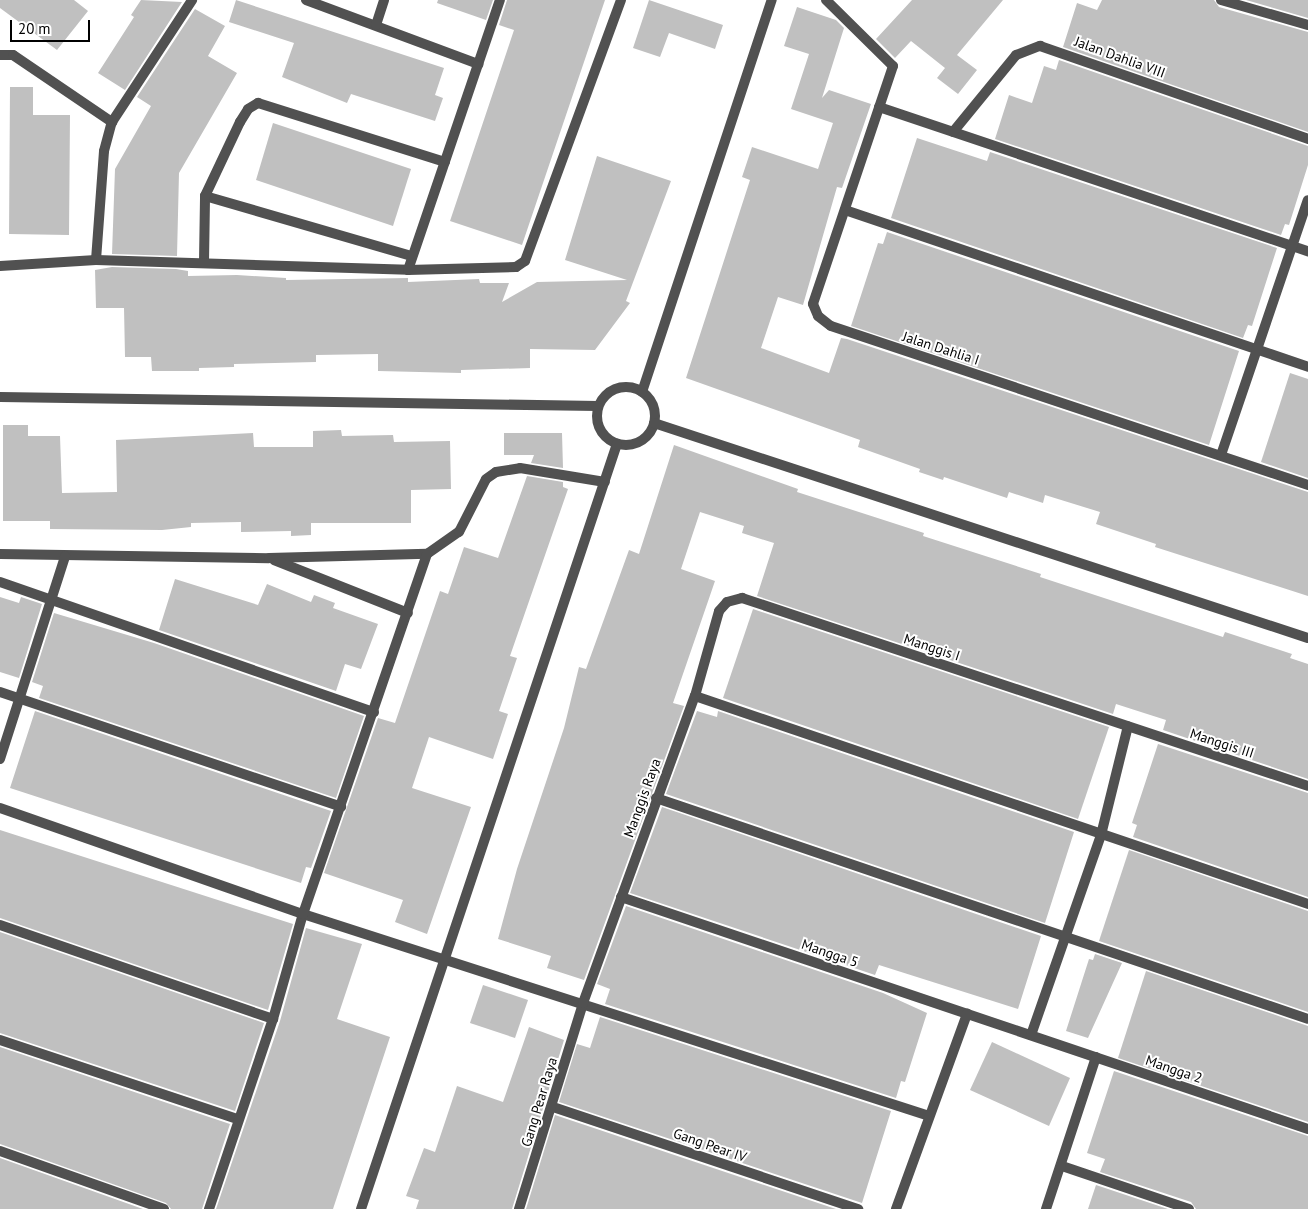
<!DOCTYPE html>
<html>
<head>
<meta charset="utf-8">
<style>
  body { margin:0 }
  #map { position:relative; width:1308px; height:1209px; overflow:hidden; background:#fff; font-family:"PT Sans",sans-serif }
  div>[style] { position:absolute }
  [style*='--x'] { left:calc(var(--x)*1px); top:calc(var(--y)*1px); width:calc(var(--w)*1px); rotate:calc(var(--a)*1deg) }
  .building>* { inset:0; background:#c0c0c0 }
  .street>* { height:10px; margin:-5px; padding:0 5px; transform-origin:5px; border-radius:5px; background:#515151 }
  .street>.ring { margin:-5px; padding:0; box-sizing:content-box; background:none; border:10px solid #515151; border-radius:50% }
  span { translate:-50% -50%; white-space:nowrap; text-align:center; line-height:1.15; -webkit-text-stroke:4px #fff; paint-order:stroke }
  .street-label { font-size:14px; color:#000 }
  .scale { position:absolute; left:10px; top:20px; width:80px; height:22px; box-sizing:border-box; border:2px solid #000; border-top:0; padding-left:6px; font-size:15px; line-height:18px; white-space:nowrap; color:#000; -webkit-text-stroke:4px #fff; paint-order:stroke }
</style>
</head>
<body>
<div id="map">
  <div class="building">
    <div style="clip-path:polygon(0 0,74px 0,88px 11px,57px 50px,0 8px)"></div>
    <div style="clip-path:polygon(141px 0,182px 2px,125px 90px,98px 73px,134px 17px,131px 15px)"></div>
    <div style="clip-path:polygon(236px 0,444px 68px,435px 95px,443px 98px,435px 121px,351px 94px,347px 103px,282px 77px,294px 43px,229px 22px)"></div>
    <div style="clip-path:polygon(438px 0,493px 0,486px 20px,437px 3px)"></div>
    <div style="clip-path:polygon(507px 0,605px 0,522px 245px,450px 221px,514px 30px,499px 25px)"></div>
    <div style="clip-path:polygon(649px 0,723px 25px,715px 49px,669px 33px,660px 57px,633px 48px)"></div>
    <div style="clip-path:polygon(912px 0,1003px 0,957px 55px,977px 70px,958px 94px,937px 78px,945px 68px,911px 41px,895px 58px,876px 39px)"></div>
    <div style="clip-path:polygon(1102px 0,1214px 0,1219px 7px,1308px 32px,1308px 132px,1063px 47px,1077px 3px,1097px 10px)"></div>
    <div style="clip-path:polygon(1246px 0,1308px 0,1308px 18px)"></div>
    <div style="clip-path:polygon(797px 7px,836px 20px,844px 28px,822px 98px,829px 90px,871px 104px,842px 188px,837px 187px,803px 305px,778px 297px,761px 348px,829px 373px,841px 338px,847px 339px,1308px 492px,1308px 596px,1155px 547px,1156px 544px,1096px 524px,1100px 512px,1045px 495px,1043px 503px,1009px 492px,1007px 498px,944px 477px,943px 480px,919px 472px,920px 469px,858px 447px,860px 440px,686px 378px,750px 180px,742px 177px,752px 147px,818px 169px,833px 123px,791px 109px,809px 54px,784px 46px)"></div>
    <div style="clip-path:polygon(195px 9px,225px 26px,208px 56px,237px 73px,179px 173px,177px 256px,112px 254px,115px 169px,151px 106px,137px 97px)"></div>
    <div style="clip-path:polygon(1059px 60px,1308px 146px,1308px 165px,1289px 225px,1285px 224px,1281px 235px,995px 139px,1009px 95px,1032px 103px,1044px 66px,1056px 70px)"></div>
    <div style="clip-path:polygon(10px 87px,33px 87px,33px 115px,70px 115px,69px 235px,9px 234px)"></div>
    <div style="clip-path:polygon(273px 123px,411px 169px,393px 226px,256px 180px)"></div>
    <div style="clip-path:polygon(917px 138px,987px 161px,990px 152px,1277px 248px,1252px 326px,1248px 325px,1243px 338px,891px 218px)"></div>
    <div style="clip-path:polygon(597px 156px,671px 181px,626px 301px,630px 303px,595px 350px,530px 349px,530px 368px,461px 370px,461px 373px,378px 371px,378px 354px,316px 355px,316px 362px,234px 364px,234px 367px,199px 368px,199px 371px,152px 371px,151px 357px,125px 357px,124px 308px,96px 308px,95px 270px,112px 267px,176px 269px,188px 271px,188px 276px,237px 275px,286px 278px,286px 280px,408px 278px,408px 282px,479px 279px,480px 283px,509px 283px,502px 302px,537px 282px,627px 280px,565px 260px)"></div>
    <div style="clip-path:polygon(887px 232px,1239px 351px,1209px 445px,851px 326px,878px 243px,883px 244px)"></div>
    <div style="clip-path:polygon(1290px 373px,1308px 379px,1308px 478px,1261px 462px)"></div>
    <div style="clip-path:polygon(3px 425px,28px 425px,28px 436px,60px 436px,62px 493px,117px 492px,116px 440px,253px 433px,254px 447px,313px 447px,313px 431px,341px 430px,342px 436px,393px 435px,394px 442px,450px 441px,451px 489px,411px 490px,411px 523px,311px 523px,311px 535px,291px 536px,291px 531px,241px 532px,241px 522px,191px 523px,191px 527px,162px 530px,50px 529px,50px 521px,3px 521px)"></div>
    <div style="clip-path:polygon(504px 433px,562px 433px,563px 468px,531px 463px,534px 455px,504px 455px)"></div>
    <div style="clip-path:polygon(674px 445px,798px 489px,797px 492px,924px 533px,923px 536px,1041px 574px,1040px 577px,1223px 637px,1225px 632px,1292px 654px,1290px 658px,1308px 664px,1308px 779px,1163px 730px,1166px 720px,1144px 713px,1116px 704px,1113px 714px,757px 596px,774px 543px,742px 533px,744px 526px,700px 512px,681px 569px,715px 581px,673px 703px,684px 706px,584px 980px,547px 968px,551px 956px,498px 939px,517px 869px,564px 728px,579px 667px,586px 669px,629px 550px,639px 554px)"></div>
    <div style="clip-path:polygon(527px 476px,563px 482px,563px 487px,568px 489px,510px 656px,517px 658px,499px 711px,508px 714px,493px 759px,429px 737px,412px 788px,471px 807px,427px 934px,395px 922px,403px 900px,324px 873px,378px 718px,395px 723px,440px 591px,448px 594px,464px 547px,498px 558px)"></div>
    <div style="clip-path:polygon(175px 579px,258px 605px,267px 584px,311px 602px,314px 595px,335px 603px,333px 608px,378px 624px,361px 669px,345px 664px,336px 691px,159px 630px)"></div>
    <div style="clip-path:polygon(0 597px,19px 603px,21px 597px,42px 604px,19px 678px,0 672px)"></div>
    <div style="clip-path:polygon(753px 609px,1109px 727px,1078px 819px,723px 698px)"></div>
    <div style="clip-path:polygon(54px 613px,154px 643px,364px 716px,336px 798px,39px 698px,43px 686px,32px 682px)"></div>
    <div style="clip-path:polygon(35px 711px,331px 811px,311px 868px,306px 867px,301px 883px,10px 788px)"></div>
    <div style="clip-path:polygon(697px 711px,717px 717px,718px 711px,1074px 832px,1045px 923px,666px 794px)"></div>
    <div style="clip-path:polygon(1158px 744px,1308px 793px,1308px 897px,1133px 837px,1137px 825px,1132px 823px)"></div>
    <div style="clip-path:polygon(662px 807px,1041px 936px,1018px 1009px,879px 965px,875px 975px,630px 893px)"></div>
    <div style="clip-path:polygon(0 830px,293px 924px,268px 1010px,0 918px)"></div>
    <div style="clip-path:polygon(1129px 850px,1308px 911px,1308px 1012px,1099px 941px)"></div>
    <div style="clip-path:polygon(626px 906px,883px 993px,927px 1013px,905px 1082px,901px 1081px,896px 1098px,605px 1004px,610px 989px,597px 984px)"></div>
    <div style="clip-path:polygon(306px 928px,362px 944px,337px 1019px,390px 1037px,333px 1209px,216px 1209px,280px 1021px)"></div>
    <div style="clip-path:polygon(0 932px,264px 1023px,235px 1111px,0 1033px)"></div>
    <div style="clip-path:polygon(1095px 954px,1122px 963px,1088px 1038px,1066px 1031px,1089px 959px,1093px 960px)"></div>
    <div style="clip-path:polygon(1146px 971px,1308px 1026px,1308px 1122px,1118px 1058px)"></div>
    <div style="clip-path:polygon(483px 985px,528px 1000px,515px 1038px,470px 1023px)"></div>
    <div style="clip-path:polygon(600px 1017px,891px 1111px,862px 1203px,559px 1102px,577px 1044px,590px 1048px)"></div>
    <div style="clip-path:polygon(529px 1027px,564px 1040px,512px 1209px,416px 1209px,419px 1200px,406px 1196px,424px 1148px,435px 1152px,457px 1086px,503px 1102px)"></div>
    <div style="clip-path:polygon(992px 1042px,1070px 1078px,1049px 1126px,970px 1090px)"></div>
    <div style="clip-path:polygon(0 1047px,230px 1124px,202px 1209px,171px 1209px,166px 1203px,0 1144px)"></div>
    <div style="clip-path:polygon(1114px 1071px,1308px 1136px,1308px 1209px,1196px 1209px,1191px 1202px,1100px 1172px,1105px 1159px,1087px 1153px)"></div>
    <div style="clip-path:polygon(555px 1115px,836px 1209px,526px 1209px)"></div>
    <div style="clip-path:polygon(0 1158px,143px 1209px,0 1209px)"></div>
    <div style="clip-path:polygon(1096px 1185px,1168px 1209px,1088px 1209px)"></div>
  </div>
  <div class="street">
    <div style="--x:306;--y:0;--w:184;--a:20.4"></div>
    <div style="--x:826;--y:0;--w:94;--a:44.6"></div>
    <div style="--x:893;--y:66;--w:251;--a:108.6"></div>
    <div style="--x:813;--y:304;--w:13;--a:67"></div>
    <div style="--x:818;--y:316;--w:16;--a:38"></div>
    <div style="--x:831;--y:326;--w:503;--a:18.43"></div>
    <div style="--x:1221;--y:0;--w:91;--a:16"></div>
    <div style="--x:376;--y:25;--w:26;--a:-72"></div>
    <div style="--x:0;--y:55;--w:13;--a:0"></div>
    <div style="--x:13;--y:55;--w:120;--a:34.1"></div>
    <div style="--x:879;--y:107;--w:453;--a:18.6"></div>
    <div style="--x:953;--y:132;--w:99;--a:-50.7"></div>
    <div style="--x:1016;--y:55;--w:26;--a:-21"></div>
    <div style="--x:1040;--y:46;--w:284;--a:19.1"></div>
    <div style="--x:205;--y:196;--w:215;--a:16.2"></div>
    <div style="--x:845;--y:210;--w:489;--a:18.7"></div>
    <div style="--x:96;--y:260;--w:109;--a:-85.8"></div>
    <div style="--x:104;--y:151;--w:30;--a:-75"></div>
    <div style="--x:112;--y:122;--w:146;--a:-56.7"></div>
    <div style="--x:204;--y:262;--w:66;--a:-89.1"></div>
    <div style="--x:205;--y:196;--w:82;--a:-64.7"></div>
    <div style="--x:240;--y:122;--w:15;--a:-58"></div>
    <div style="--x:248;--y:109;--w:12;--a:-31"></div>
    <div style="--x:258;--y:103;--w:196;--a:17.5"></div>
    <div style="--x:0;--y:266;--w:96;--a:-3.6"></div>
    <div style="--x:96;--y:260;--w:312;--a:1.8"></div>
    <div style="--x:408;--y:270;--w:108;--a:-1.6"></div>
    <div style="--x:516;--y:267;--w:11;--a:-34"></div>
    <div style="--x:525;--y:261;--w:278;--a:-69.8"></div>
    <div style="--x:408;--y:270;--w:285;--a:-71.2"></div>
    <div class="ring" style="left:597px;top:387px;width:48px;height:48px"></div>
    <div style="--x:642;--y:392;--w:413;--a:-71.7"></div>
    <div style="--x:0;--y:397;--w:598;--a:0.86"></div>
    <div style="--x:654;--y:423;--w:688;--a:18.2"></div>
    <div style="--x:1221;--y:455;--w:269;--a:-71.2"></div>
    <div style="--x:0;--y:554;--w:269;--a:0.9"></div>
    <div style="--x:269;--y:558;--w:158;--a:-1.5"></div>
    <div style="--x:427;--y:554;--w:39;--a:-35"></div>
    <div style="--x:459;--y:532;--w:59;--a:-63"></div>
    <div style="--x:486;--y:479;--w:12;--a:-35"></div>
    <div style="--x:496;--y:472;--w:24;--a:-9"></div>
    <div style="--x:520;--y:468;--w:86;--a:9.4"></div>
    <div style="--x:274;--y:560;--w:144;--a:21.6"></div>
    <div style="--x:0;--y:582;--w:396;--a:19.2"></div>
    <div style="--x:0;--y:692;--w:360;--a:18.6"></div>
    <div style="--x:695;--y:696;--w:647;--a:18.74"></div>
    <div style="--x:0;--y:759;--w:213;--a:-72.2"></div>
    <div style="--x:656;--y:798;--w:688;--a:18.72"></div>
    <div style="--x:0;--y:808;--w:321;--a:19.3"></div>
    <div style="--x:303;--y:914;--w:658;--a:17.88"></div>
    <div style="--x:621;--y:897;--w:725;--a:18.66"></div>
    <div style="--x:0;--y:925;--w:289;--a:19"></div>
    <div style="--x:1031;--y:1035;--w:212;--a:-70.7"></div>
    <div style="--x:1101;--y:835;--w:112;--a:-76.1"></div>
    <div style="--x:0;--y:1040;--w:250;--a:18.4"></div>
    <div style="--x:553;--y:1107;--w:322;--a:18.5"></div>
    <div style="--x:0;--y:1151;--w:174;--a:19.5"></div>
    <div style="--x:1062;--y:1166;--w:134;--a:18.7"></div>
    <div style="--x:209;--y:1209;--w:200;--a:-71.4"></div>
    <div style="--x:273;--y:1019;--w:109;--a:-74.1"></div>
    <div style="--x:303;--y:914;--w:381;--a:-71"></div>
    <div style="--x:361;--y:1209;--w:807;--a:-71.5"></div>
    <div style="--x:519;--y:1209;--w:216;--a:-72.7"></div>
    <div style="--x:583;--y:1003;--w:327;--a:-70"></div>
    <div style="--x:695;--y:696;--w:88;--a:-74.2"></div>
    <div style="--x:719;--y:611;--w:12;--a:-48"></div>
    <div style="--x:727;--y:602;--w:16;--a:-15"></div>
    <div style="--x:742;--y:598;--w:596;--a:18.37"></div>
    <div style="--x:896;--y:1209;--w:208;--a:-70"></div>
    <div style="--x:1046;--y:1209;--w:160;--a:-71.8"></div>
  </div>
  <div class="street-label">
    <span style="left:1120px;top:57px;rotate:20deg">Jalan Dahlia VIII</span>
    <span style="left:941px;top:348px;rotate:18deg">Jalan Dahlia I</span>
    <span style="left:932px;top:647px;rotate:18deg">Manggis I</span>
    <span style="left:1222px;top:743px;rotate:18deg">Manggis III</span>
    <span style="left:642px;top:798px;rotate:-70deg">Manggis Raya</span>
    <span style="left:830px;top:953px;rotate:19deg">Mangga 5</span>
    <span style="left:1174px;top:1069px;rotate:19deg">Mangga 2</span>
    <span style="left:539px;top:1102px;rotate:-73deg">Gang Pear Raya</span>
    <span style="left:710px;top:1145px;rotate:19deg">Gang Pear IV</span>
  </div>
  <div class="scale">20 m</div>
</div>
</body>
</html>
